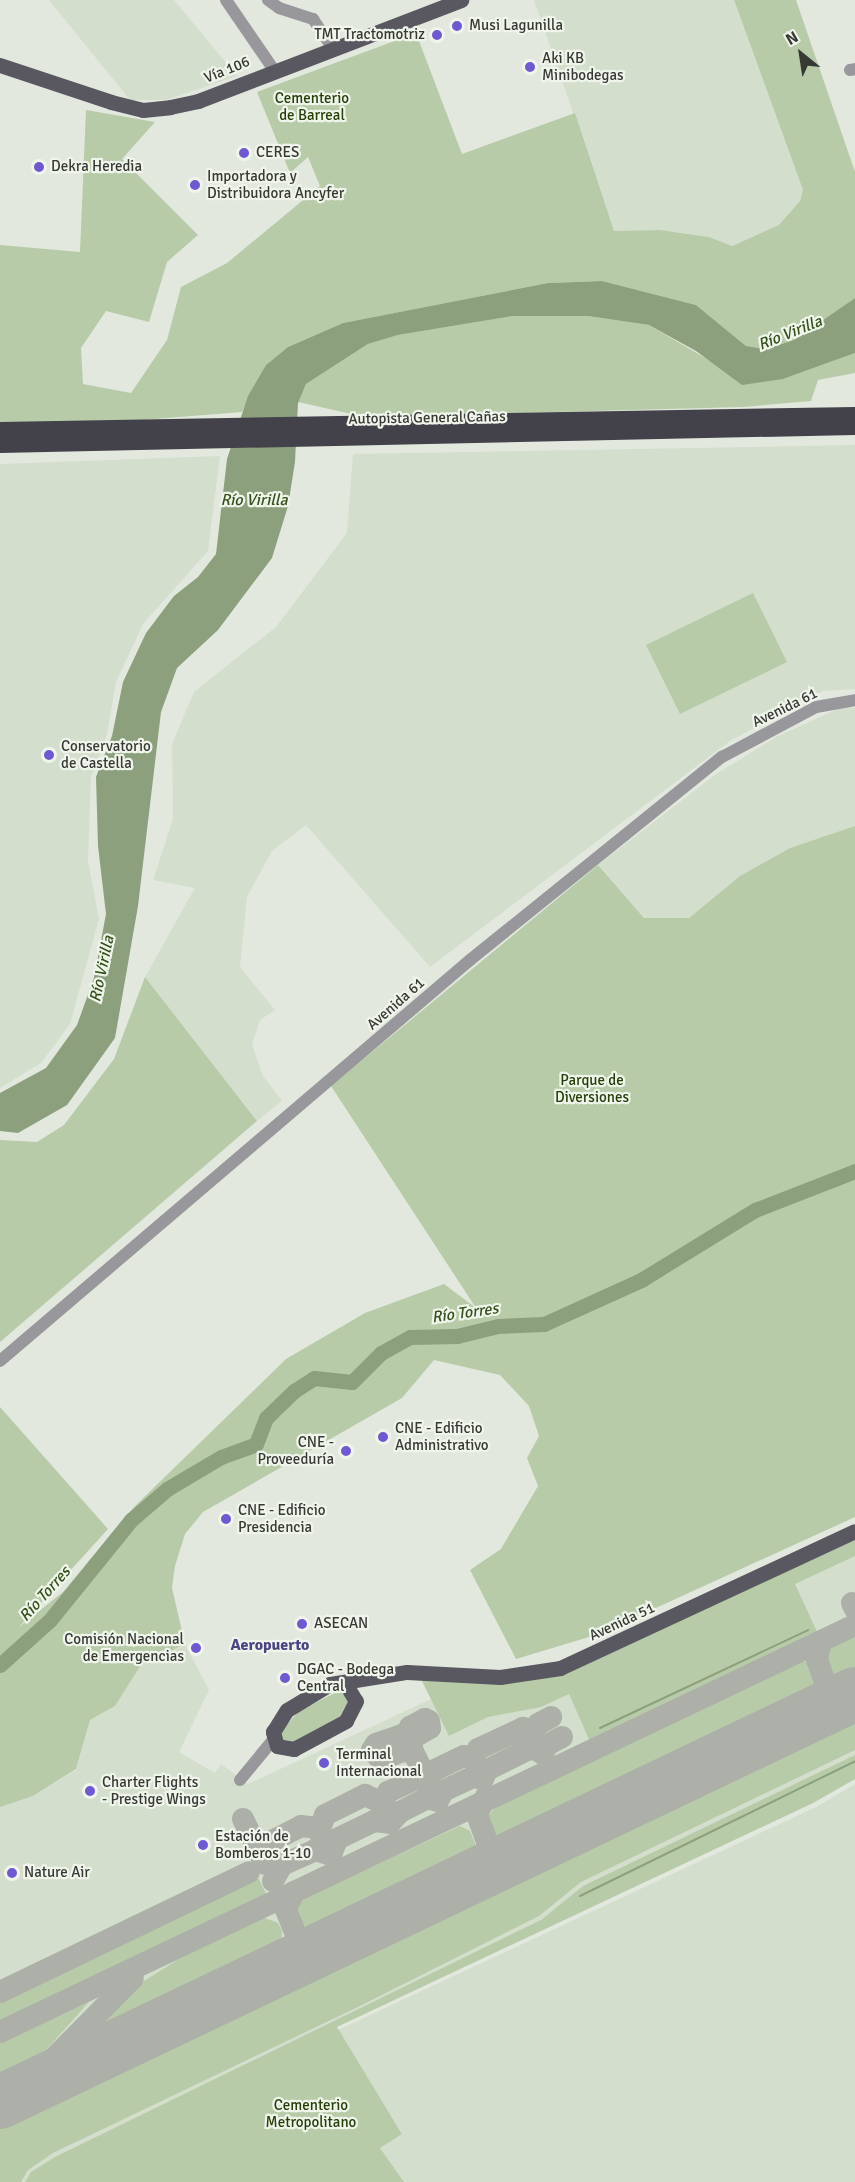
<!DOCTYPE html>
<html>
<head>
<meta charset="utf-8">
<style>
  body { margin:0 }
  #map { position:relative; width:855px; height:2182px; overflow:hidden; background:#e2e8de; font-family:Signika,sans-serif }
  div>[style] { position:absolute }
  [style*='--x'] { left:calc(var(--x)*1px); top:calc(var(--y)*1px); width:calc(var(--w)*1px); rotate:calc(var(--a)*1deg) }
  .built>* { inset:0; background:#d4decd }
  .green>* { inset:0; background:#b7cba8 }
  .water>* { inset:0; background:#8ca07d }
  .stream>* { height:2px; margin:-1px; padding:0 1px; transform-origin:1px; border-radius:1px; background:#8ca07d }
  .river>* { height:15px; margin:-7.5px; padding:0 7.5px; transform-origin:7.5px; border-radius:7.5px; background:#8ca07d }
  .taxiway>* { height:22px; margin:-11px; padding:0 11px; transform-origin:11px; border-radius:11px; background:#acb0a8 }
  .runway>* { height:54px; margin:-27px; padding:0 27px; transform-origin:27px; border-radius:27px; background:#acb0a8 }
  .minor>* { height:12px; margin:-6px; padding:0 6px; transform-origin:6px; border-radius:6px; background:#98989c }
  .major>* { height:15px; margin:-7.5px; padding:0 7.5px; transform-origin:7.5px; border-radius:7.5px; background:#595860 }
  .highway>* { height:16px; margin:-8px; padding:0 8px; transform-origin:8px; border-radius:8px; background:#43424b }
  .dots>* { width:16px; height:16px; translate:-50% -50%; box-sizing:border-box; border:3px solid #eff5eb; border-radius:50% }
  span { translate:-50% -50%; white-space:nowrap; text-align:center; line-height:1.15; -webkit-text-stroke:4.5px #eff5eb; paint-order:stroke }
  .poi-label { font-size:15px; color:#373935 }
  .left { translate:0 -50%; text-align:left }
  .right { translate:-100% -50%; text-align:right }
  .street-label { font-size:15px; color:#373935 }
  .park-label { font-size:15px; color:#263f09 }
  .water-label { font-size:16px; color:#35501b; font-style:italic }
  .neighbourhood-label { font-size:16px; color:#4c4583; font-weight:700 }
  .north { position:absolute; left:771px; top:24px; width:60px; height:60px; -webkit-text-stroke:4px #eff5eb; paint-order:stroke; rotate:330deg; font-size:16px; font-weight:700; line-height:24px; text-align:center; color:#373935 }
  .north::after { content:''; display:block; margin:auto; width:21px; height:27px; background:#373935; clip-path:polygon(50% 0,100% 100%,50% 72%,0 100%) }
</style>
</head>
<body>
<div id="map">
  <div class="built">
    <div style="clip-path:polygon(49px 0,174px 0,237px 76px,166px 100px,130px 100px)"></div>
    <div style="clip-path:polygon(534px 0,734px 0,803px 190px,800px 201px,779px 226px,731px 246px,709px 237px,660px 230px,614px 231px)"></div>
    <div style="clip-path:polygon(855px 445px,855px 689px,823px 691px,730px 741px,430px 967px,306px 825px,272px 851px,247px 897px,240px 967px,275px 1010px,260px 1020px,252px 1045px,263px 1076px,282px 1101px,257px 1121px,145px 977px,195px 888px,153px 880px,173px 819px,172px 744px,194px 692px,276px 627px,347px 533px,353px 454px)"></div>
    <div style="clip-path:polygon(220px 456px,208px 551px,143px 624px,116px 682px,107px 734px,91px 777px,88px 861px,99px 919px,70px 1024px,41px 1063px,0 1088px,0 464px)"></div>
    <div style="clip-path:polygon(842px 707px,855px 708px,855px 826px,790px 848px,740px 876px,689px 918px,644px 918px,598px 865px,716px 774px,776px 737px)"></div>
    <div style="clip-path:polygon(855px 1545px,855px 1779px,813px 1803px,336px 2027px,34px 2182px,0 2182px,0 1807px,33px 1796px,76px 1770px,90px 1720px,115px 1706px,141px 1665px,185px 1644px,209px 1690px,179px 1752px,215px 1773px,221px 1764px,248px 1784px,442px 1694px,542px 1685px)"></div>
    <div style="clip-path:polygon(855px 1784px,855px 2182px,404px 2182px,380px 2148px,402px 2133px,338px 2030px,818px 1806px)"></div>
  </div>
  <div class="green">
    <div style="clip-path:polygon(734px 0,796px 0,855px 172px,855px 298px,794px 340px,766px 349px,746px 346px,696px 305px,602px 281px,548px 283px,343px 323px,288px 347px,266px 365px,242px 412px,130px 421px,0 423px,0 245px,80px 252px,86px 110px,155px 122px,122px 159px,198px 235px,167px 262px,149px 322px,106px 311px,81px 348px,83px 384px,131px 393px,167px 340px,181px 287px,227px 263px,320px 186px,308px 157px,290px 173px,257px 92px,416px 33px,462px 154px,575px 113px,614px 231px,660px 230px,709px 237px,732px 246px,779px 225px,800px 201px,803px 190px)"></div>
    <div style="clip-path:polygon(513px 316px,588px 316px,649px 325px,712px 362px,783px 379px,855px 353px,855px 373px,818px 380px,811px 401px,743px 407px,365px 417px,298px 402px,306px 384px,368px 344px,398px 335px)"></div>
    <div style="clip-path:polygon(753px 593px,787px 662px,680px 714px,646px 645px)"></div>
    <div style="clip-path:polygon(855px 826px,855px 1517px,599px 1634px,516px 1659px,470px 1570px,501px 1549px,538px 1486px,527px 1458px,539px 1436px,529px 1406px,500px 1375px,434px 1360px,402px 1398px,203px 1512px,185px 1534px,175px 1566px,172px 1588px,185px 1644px,141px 1665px,115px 1706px,90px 1720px,76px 1769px,33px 1796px,0 1807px,0 1407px,108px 1529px,19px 1627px,63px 1592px,134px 1507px,286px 1359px,365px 1313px,444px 1284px,476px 1308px,331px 1086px,598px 865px,644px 918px,689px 918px,740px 876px,790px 848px)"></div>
    <div style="clip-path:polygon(145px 977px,257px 1121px,0 1342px,0 1140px,37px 1142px,64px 1125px,114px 1059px)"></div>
    <div style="clip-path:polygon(855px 1539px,855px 1556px,795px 1584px,818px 1634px,591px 1744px,569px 1694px,541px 1707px,488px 1717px,449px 1736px,421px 1679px,522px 1682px,562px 1672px)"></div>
    <div style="clip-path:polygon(855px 1632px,855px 1676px,836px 1682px,823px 1657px,826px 1646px)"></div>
    <div style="clip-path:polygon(800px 1658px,813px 1667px,820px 1682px,815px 1694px,514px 1837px,498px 1837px,493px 1831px,489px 1815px,500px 1802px)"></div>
    <div style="clip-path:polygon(339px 1691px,350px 1697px,343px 1716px,295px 1743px,283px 1744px,280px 1736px,283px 1729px,299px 1711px)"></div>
    <div style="clip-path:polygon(855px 1714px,855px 1750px,581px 1882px,539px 1916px,360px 2006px,53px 2153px,28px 2170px,21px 2182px,0 2182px,0 2120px)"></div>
    <div style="clip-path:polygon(855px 1755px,855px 1779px,813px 1803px,337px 2027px,402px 2134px,380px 2148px,404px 2182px,25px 2182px,31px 2172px,55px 2157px,541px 1920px,583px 1886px)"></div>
    <div style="clip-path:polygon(460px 1826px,470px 1831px,476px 1846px,466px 1860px,320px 1929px,303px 1926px,298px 1910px,300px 1902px,307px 1897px)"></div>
    <div style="clip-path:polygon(257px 1875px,267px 1896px,0 2022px,0 1999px)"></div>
    <div style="clip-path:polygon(262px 1917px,278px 1923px,282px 1931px,281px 1944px,269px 1953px,89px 2038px,144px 1981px,198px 1947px)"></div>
    <div style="clip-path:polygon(89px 2002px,46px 2050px,0 2081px,0 2043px)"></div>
  </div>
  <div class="water">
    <div style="clip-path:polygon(602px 281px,696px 305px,746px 346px,766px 349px,794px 340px,855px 298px,855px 353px,783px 379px,742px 385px,696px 351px,649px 325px,588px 316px,513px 316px,398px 335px,368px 344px,306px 384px,298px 403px,295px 462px,288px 506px,272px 558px,218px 630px,177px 668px,161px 712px,138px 906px,115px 1038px,67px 1105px,18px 1133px,0 1131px,0 1093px,46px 1068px,77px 1025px,94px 978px,106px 914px,98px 846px,96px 777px,112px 736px,123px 682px,146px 633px,174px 596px,198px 577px,216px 554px,227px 459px,248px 396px,266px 365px,288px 347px,343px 323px,548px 283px)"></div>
  </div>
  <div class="stream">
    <div style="--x:600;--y:1728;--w:230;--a:-25.2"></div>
    <div style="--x:580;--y:1896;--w:306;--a:-26.1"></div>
  </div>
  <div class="river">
    <div style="--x:0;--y:1665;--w:67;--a:-42"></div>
    <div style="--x:50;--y:1620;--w:129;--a:-51"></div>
    <div style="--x:131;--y:1520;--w:48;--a:-40.7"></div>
    <div style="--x:167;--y:1489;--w:63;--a:-30.7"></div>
    <div style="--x:221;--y:1457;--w:37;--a:-20"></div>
    <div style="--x:256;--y:1444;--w:28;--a:-69"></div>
    <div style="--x:266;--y:1418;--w:39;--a:-44"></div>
    <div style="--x:294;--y:1391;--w:24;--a:-33"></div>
    <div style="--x:314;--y:1378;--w:38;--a:6"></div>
    <div style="--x:352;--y:1382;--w:41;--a:-45"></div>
    <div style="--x:381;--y:1353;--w:33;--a:-29"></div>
    <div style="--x:410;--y:1337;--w:47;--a:-1.2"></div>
    <div style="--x:457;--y:1336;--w:42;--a:-13.7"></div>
    <div style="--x:498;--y:1326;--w:46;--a:-2.5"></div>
    <div style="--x:544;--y:1324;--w:107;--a:-24.4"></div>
    <div style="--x:641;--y:1280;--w:134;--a:-31.6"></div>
    <div style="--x:755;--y:1210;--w:107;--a:-21.3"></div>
  </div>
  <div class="taxiway">
    <div style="--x:852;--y:1603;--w:7;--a:63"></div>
    <div style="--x:828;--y:1687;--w:8;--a:45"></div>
    <div style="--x:834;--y:1693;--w:16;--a:14"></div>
    <div style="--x:818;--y:1712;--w:21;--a:-59"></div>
    <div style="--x:829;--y:1694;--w:36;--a:-109"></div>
    <div style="--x:817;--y:1660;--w:19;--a:-78"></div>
    <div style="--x:406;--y:1738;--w:12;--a:-70"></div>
    <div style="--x:410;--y:1727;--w:17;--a:-28"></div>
    <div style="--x:425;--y:1719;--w:4;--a:27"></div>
    <div style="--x:429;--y:1721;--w:7;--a:82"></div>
    <div style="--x:430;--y:1728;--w:20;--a:150"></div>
    <div style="--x:413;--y:1738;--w:10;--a:101"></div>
    <div style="--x:413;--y:1752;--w:11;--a:-175"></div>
    <div style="--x:402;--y:1751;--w:23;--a:157"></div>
    <div style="--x:381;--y:1760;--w:13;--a:-132"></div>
    <div style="--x:372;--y:1750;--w:7;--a:-56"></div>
    <div style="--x:376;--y:1744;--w:28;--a:-19"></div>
    <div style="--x:402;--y:1735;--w:5;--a:37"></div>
    <div style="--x:406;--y:1738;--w:57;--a:63"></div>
    <div style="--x:243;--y:1819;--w:50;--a:63.9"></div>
    <div style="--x:319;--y:1831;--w:17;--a:-69"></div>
    <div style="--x:325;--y:1815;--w:45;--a:-26.6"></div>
    <div style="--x:365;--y:1795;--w:19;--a:25"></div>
    <div style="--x:382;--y:1803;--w:13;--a:-61"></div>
    <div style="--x:388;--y:1792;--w:31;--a:-25"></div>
    <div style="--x:416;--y:1779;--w:12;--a:5"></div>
    <div style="--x:428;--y:1780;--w:10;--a:-61"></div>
    <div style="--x:433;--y:1771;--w:34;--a:-26"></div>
    <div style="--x:464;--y:1756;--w:9;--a:18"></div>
    <div style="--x:473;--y:1759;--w:11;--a:-63"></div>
    <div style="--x:478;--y:1749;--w:50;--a:-25"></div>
    <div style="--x:523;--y:1728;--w:11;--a:27"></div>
    <div style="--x:533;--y:1733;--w:10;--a:-61"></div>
    <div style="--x:538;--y:1724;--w:15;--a:-28"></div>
    <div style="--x:490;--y:1850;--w:22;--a:21"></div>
    <div style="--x:262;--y:1858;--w:16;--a:-68"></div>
    <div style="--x:268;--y:1843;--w:37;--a:-27"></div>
    <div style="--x:301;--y:1826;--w:16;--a:7"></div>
    <div style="--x:317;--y:1828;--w:15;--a:62"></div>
    <div style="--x:483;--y:1872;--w:23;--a:-72"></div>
    <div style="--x:490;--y:1850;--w:38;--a:-110"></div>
    <div style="--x:477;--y:1814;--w:20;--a:-63"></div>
    <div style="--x:273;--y:1881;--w:18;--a:-61"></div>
    <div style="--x:282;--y:1865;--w:36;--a:-24"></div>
    <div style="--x:315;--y:1850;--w:17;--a:17"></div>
    <div style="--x:331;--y:1855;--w:17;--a:-69"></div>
    <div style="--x:337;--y:1839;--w:41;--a:-25.9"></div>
    <div style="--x:374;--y:1821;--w:16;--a:7"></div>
    <div style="--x:390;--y:1823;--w:15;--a:-48"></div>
    <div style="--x:400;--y:1812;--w:30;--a:-27"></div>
    <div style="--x:427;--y:1798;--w:11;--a:15"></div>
    <div style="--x:438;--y:1801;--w:11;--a:-63"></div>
    <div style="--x:443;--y:1791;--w:33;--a:-25"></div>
    <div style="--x:473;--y:1777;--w:10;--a:11"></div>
    <div style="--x:483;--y:1779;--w:10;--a:-66"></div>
    <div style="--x:487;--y:1770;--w:45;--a:-26.6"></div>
    <div style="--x:527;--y:1750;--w:6;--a:-18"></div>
    <div style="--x:533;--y:1748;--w:12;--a:31"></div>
    <div style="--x:543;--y:1754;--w:10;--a:-66"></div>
    <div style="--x:547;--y:1745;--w:17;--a:-28"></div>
    <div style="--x:299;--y:1942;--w:23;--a:18"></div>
    <div style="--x:292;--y:1963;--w:22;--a:-72"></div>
    <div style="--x:299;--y:1942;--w:35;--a:-112"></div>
    <div style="--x:286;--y:1909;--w:19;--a:-65"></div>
    <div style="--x:0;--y:1992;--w:276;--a:-25.7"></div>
    <div style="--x:0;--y:2032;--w:947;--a:-25.46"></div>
    <div style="--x:76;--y:2037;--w:16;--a:83"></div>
    <div style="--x:78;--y:2053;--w:13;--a:27"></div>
    <div style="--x:0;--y:2100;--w:59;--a:-36.7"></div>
    <div style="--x:47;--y:2065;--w:122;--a:-45.3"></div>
  </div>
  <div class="runway">
    <div style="--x:0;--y:2102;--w:947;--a:-25.51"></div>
  </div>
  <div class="minor">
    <div style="--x:226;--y:0;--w:85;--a:55.6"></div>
    <div style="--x:268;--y:0;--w:14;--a:36"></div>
    <div style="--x:279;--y:8;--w:36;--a:18"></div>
    <div style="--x:313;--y:19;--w:36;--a:56"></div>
    <div style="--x:850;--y:70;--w:5;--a:-11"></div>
    <div style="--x:0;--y:1361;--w:618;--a:-40.47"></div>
    <div style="--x:470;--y:960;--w:324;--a:-38.9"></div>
    <div style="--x:722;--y:757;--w:106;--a:-28"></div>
    <div style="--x:816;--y:707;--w:40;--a:-10"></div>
    <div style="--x:240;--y:1780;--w:52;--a:-50.5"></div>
  </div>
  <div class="major">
    <div style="--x:0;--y:65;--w:117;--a:18.4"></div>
    <div style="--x:111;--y:102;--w:33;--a:14"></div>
    <div style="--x:143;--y:110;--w:27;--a:-6"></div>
    <div style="--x:170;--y:107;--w:29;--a:-12"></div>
    <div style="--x:198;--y:101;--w:282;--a:-21"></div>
    <div style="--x:345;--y:1683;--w:21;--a:59"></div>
    <div style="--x:356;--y:1701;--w:22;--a:117"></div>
    <div style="--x:346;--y:1721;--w:59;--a:151.7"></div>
    <div style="--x:294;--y:1749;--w:17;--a:-170"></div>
    <div style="--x:277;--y:1746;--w:15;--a:-106"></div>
    <div style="--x:273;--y:1732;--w:26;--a:-58"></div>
    <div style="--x:287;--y:1710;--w:50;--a:-31.2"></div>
    <div style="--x:330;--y:1684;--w:78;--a:-8.9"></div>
    <div style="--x:407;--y:1672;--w:93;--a:3.1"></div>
    <div style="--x:500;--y:1677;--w:61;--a:-8.5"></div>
    <div style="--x:560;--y:1668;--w:325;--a:-24.9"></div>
  </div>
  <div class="highway">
    <div style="--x:0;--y:430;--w:855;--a:-1.01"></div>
    <div style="--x:0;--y:445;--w:855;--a:-1.21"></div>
  </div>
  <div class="dots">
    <div style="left:457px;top:26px;background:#6e59d2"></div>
    <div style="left:437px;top:35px;background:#6e59d2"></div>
    <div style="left:530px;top:67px;background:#6e59d2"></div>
    <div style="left:244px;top:153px;background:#6e59d2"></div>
    <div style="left:39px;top:167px;background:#6e59d2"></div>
    <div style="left:195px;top:185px;background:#6e59d2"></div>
    <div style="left:49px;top:755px;background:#6e59d2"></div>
    <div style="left:383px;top:1437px;background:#6e59d2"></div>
    <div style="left:346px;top:1451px;background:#6e59d2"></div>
    <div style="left:226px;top:1519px;background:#6e59d2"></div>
    <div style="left:302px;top:1624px;background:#6e59d2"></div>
    <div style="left:196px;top:1648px;background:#6e59d2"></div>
    <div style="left:285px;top:1678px;background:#6e59d2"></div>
    <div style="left:324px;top:1763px;background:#6e59d2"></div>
    <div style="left:90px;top:1791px;background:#6e59d2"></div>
    <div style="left:203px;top:1845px;background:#6e59d2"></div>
    <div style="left:12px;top:1873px;background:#6e59d2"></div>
  </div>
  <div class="poi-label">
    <span class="left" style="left:469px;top:26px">Musi Lagunilla</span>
    <span class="right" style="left:425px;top:35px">TMT Tractomotriz</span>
    <span class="left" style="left:542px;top:67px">Aki KB<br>Minibodegas</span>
    <span class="left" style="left:256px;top:153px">CERES</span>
    <span class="left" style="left:51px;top:167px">Dekra Heredia</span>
    <span class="left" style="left:207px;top:185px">Importadora y<br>Distribuidora Ancyfer</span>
    <span class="left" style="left:61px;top:755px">Conservatorio<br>de Castella</span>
    <span class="left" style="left:395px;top:1437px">CNE - Edificio<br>Administrativo</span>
    <span class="right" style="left:334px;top:1451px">CNE -<br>Proveeduría</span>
    <span class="left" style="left:238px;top:1519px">CNE - Edificio<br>Presidencia</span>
    <span class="left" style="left:314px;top:1624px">ASECAN</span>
    <span class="right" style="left:184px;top:1648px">Comisión Nacional<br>de Emergencias</span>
    <span class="left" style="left:297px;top:1678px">DGAC - Bodega<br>Central</span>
    <span class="left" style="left:336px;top:1763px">Terminal<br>Internacional</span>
    <span class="left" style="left:102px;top:1791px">Charter Flights<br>- Prestige Wings</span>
    <span class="left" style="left:215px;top:1845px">Estación de<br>Bomberos 1-10</span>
    <span class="left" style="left:24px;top:1873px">Nature Air</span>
  </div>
  <div class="street-label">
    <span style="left:227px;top:70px;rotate:-22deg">Vía 106</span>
    <span style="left:427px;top:418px;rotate:-1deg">Autopista General Cañas</span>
    <span style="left:785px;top:708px;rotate:-26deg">Avenida 61</span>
    <span style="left:396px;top:1004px;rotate:-41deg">Avenida 61</span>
    <span style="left:622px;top:1622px;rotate:-25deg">Avenida 51</span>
  </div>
  <div class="park-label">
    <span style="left:312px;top:107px">Cementerio<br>de Barreal</span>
    <span style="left:592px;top:1089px">Parque de<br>Diversiones</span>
    <span style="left:311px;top:2114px">Cementerio<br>Metropolitano</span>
  </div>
  <div class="water-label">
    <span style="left:790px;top:333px;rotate:-22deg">Río Virilla</span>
    <span style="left:254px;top:500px">Río Virilla</span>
    <span style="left:102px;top:969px;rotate:-78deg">Río Virilla</span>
    <span style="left:465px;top:1313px;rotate:-8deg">Río Torres</span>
    <span style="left:45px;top:1594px;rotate:-48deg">Río Torres</span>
  </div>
  <div class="neighbourhood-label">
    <span style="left:270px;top:1645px">Aeropuerto</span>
  </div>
  <div class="north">N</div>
</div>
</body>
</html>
